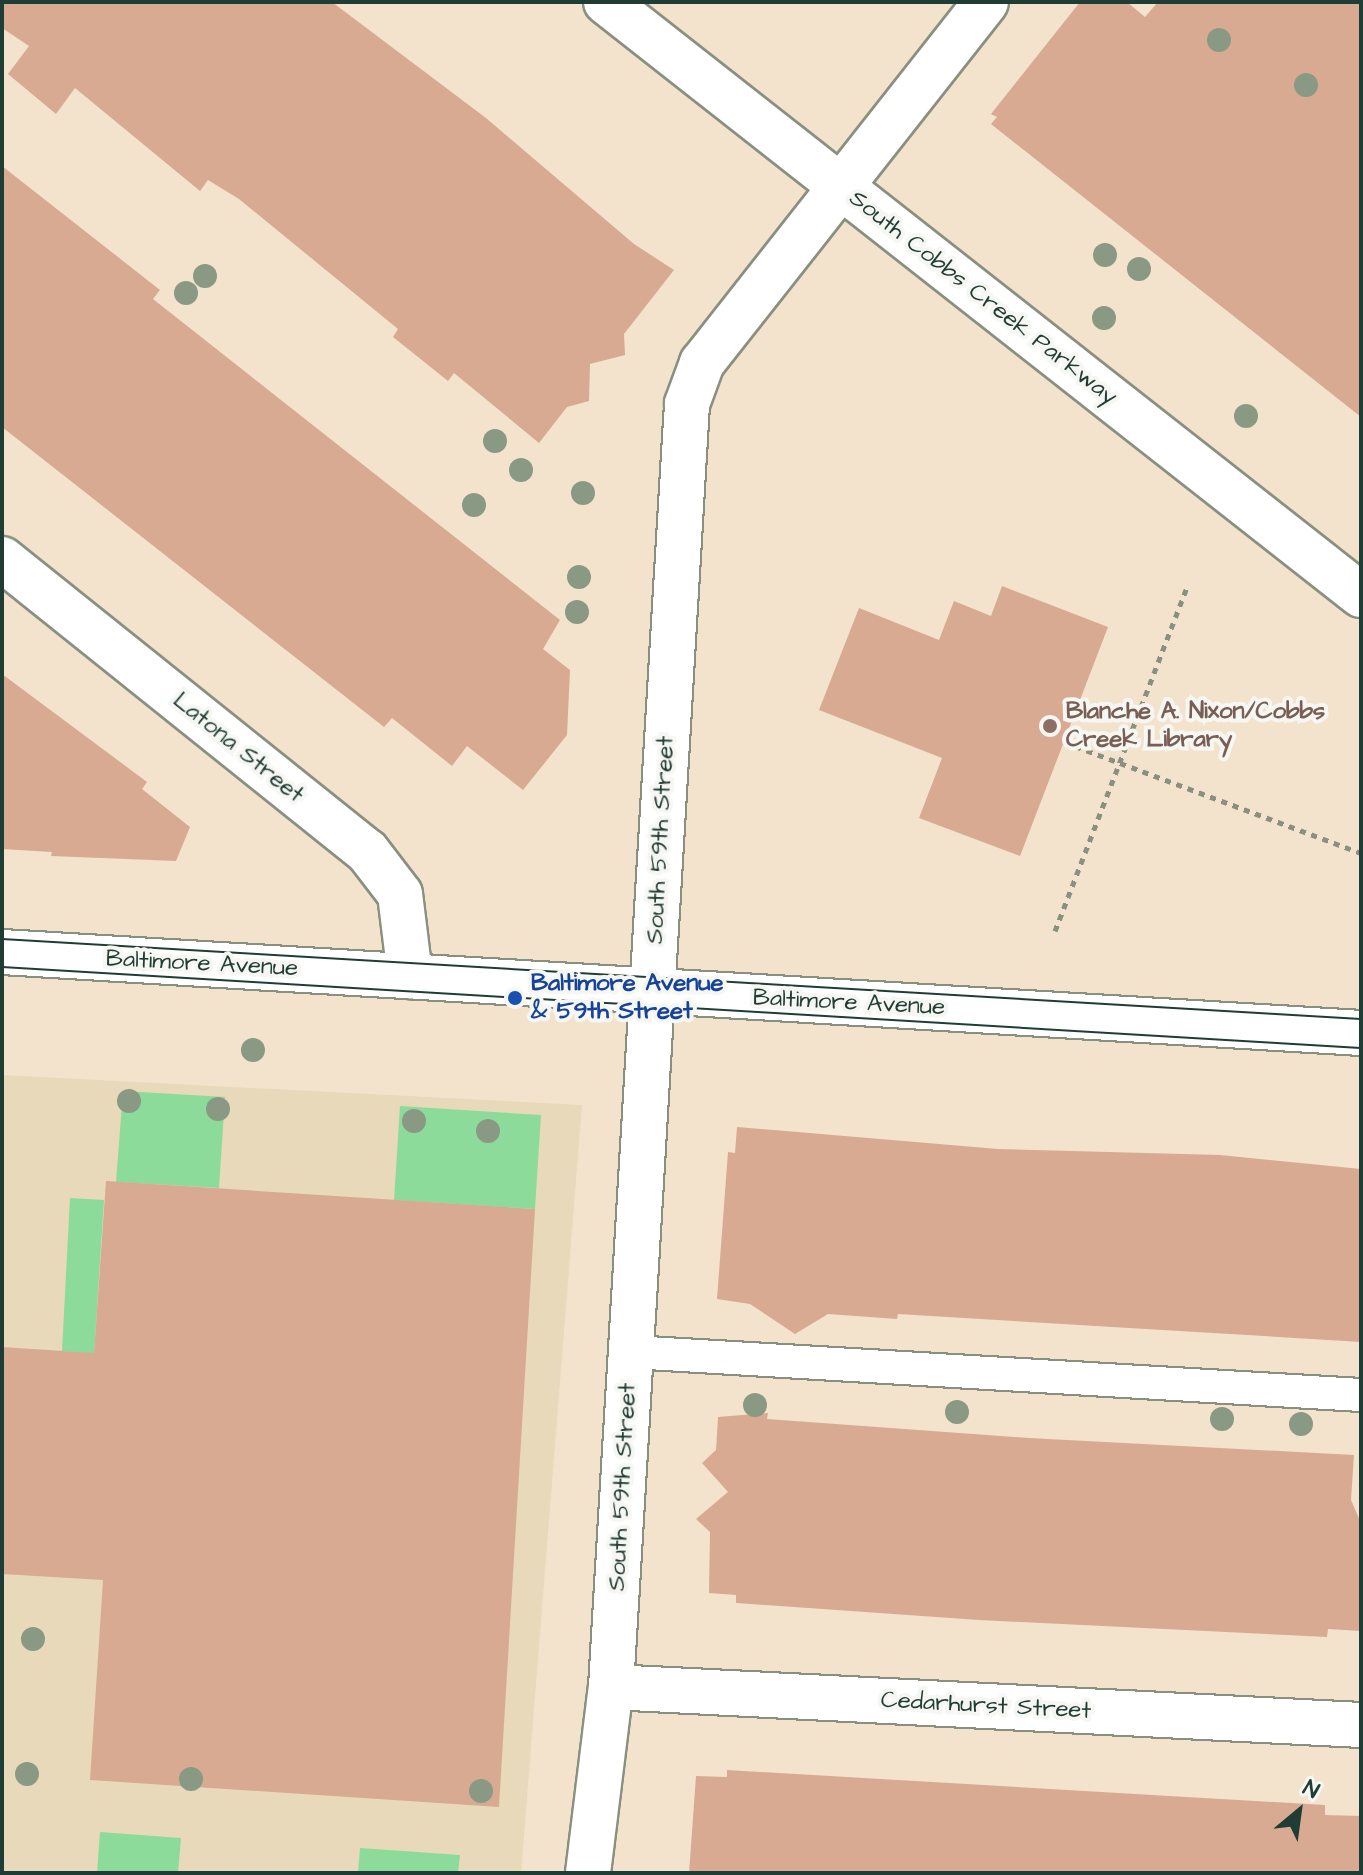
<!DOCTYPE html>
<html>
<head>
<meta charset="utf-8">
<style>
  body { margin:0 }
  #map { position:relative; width:1363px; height:1875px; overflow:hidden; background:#f3e3cc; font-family:"Architects Daughter",sans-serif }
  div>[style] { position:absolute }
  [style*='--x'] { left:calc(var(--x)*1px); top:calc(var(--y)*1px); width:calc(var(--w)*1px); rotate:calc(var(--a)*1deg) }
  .built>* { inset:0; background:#e8d9ba }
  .green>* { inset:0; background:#8cdb9a }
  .building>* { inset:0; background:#d8aa92 }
  .path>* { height:5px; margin-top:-2.5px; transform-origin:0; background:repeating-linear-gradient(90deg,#899080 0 6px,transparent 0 12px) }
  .roads { filter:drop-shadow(2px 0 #899080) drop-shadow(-2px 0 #899080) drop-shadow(0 2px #899080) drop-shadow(0 -2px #899080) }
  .service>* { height:32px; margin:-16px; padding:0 16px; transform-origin:16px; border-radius:16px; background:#fff }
  .minor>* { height:44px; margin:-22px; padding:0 22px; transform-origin:22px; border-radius:22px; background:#fff }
  .primary>* { height:44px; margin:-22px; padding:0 22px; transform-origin:22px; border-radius:22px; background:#fff }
  .tram>* { height:2px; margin:-1px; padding:0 1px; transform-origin:1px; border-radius:1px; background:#1f3d34 }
  .trees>* { width:24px; height:24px; margin:-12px; border-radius:50%; background:#8a9983 }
  .dots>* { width:22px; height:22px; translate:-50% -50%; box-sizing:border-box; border:4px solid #f6f6f2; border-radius:50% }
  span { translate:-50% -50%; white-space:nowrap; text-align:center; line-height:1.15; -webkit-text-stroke:8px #f6f6f2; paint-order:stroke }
  .street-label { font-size:24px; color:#1f3d34 }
  .education-label { font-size:24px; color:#785e54; font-weight:700 }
  .left { translate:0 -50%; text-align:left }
  .transit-label { font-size:24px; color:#164399; font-weight:700 }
  .frame { position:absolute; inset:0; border:4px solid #1f3d34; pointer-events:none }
  .north { position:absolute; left:1259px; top:1771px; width:80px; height:80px; -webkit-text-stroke:6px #f6f6f2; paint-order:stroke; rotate:29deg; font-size:22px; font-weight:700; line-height:32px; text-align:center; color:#1f3d34 }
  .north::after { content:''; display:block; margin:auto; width:28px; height:36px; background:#1f3d34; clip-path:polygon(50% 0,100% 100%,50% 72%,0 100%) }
</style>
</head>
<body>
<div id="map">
  <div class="built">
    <div style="clip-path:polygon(2px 1075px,582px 1105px,521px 1873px,2px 1873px)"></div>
  </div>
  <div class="green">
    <div style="clip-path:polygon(123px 1091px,225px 1097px,219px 1188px,116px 1182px)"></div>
    <div style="clip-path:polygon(400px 1106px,541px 1115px,535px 1209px,394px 1200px)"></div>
    <div style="clip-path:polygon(70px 1198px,104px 1200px,94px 1354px,62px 1351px)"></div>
    <div style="clip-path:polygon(100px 1832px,181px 1838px,178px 1873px,97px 1873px)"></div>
    <div style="clip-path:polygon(360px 1848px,460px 1855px,458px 1873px,358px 1873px)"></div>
  </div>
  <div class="building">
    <div style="clip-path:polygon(2px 2px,332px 2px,486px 118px,634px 244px,674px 270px,624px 334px,625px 355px,590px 364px,589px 401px,567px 407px,539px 443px,454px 373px,448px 381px,393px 337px,398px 329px,239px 199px,208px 180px,200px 191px,75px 88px,56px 114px,8px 74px,29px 46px,2px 28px)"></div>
    <div style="clip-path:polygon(1080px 2px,1127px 2px,1145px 17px,1158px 2px,1361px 2px,1361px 417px,991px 124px,997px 117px,991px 114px)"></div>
    <div style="clip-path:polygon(2px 166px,160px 290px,153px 299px,560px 620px,543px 649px,570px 670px,567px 735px,523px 790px,467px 746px,452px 766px,392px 718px,384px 727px,2px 427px)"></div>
    <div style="clip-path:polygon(1002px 586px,1108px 627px,1020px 856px,919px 818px,942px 758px,819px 710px,859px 608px,939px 640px,954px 601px,991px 616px)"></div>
    <div style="clip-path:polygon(2px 674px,147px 782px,142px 789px,190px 827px,176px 861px,51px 856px,52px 852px,2px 849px)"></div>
    <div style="clip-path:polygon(737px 1127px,998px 1149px,1220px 1155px,1361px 1169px,1361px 1342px,898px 1314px,897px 1319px,828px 1314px,795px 1334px,750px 1304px,717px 1299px,728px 1152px,735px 1153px)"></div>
    <div style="clip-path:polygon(106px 1181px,535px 1209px,499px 1807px,90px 1780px,103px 1580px,2px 1574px,2px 1347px,94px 1353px)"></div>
    <div style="clip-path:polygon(768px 1413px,767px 1419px,1029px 1438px,1354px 1455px,1351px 1500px,1361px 1523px,1361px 1631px,1328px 1629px,1327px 1637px,979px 1620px,736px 1603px,736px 1595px,709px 1593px,710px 1532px,696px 1519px,728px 1492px,702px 1463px,716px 1450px,718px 1417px)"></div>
    <div style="clip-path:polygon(727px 1770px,1325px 1805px,1325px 1815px,1361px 1816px,1361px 1873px,689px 1873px,696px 1776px,727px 1777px)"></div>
  </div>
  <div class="path">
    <div style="--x:1064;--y:742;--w:317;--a:20.5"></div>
    <div style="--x:1055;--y:931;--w:368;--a:-69"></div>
  </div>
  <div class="roads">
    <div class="service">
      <div style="--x:631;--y:1352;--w:731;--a:3.37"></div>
    </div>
    <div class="minor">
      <div style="--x:2;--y:559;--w:467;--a:38.7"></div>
      <div style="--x:367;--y:851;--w:54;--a:52.5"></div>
      <div style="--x:400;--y:894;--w:83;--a:83"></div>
      <div style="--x:611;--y:1687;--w:751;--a:2.9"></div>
      <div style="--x:588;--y:1873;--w:187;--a:-83"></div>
      <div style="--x:611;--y:1687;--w:1285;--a:-86.61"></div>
      <div style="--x:687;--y:404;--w:44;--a:-69.9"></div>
      <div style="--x:702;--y:363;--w:459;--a:-51.8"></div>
    </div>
    <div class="primary">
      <div style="--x:606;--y:2;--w:960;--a:38.15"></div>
      <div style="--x:2;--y:952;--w:1361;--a:3.41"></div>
    </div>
  </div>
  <div class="tram">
    <div style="--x:2;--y:939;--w:1361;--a:3.37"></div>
    <div style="--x:2;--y:967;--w:1361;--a:3.41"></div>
  </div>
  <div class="trees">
    <div style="left:1219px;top:40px"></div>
    <div style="left:1306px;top:85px"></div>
    <div style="left:1105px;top:255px"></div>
    <div style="left:1139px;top:269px"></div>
    <div style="left:205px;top:276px"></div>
    <div style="left:186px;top:293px"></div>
    <div style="left:1104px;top:318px"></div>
    <div style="left:1246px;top:416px"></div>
    <div style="left:495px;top:441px"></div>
    <div style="left:521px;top:470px"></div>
    <div style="left:583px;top:493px"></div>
    <div style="left:474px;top:505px"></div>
    <div style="left:579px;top:577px"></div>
    <div style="left:577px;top:612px"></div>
    <div style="left:253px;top:1050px"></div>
    <div style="left:129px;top:1101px"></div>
    <div style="left:218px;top:1109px"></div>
    <div style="left:414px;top:1121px"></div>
    <div style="left:488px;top:1131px"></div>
    <div style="left:755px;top:1405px"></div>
    <div style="left:957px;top:1412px"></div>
    <div style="left:1222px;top:1419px"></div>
    <div style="left:1301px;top:1424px"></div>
    <div style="left:33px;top:1639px"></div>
    <div style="left:27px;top:1774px"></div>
    <div style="left:191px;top:1779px"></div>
    <div style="left:481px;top:1791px"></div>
  </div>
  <div class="dots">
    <div style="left:1050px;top:726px;background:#8d6e63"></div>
    <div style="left:515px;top:998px;background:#1a4fb4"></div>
  </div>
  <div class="street-label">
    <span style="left:983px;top:298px;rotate:38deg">South Cobbs Creek Parkway</span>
    <span style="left:238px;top:748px;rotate:39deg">Latona Street</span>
    <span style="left:661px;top:840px;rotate:-87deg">South 59th Street</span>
    <span style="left:202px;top:964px;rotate:3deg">Baltimore Avenue</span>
    <span style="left:849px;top:1003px;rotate:3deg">Baltimore Avenue</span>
    <span style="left:623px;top:1487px;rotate:-87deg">South 59th Street</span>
    <span style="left:986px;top:1706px;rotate:3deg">Cedarhurst Street</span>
  </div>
  <div class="education-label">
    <span class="left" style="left:1066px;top:726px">Blanche A. Nixon/Cobbs<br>Creek Library</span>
  </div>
  <div class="transit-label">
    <span class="left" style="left:531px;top:998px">Baltimore Avenue<br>&amp; 59th Street</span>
  </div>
  <div class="frame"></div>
  <div class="north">N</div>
</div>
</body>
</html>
